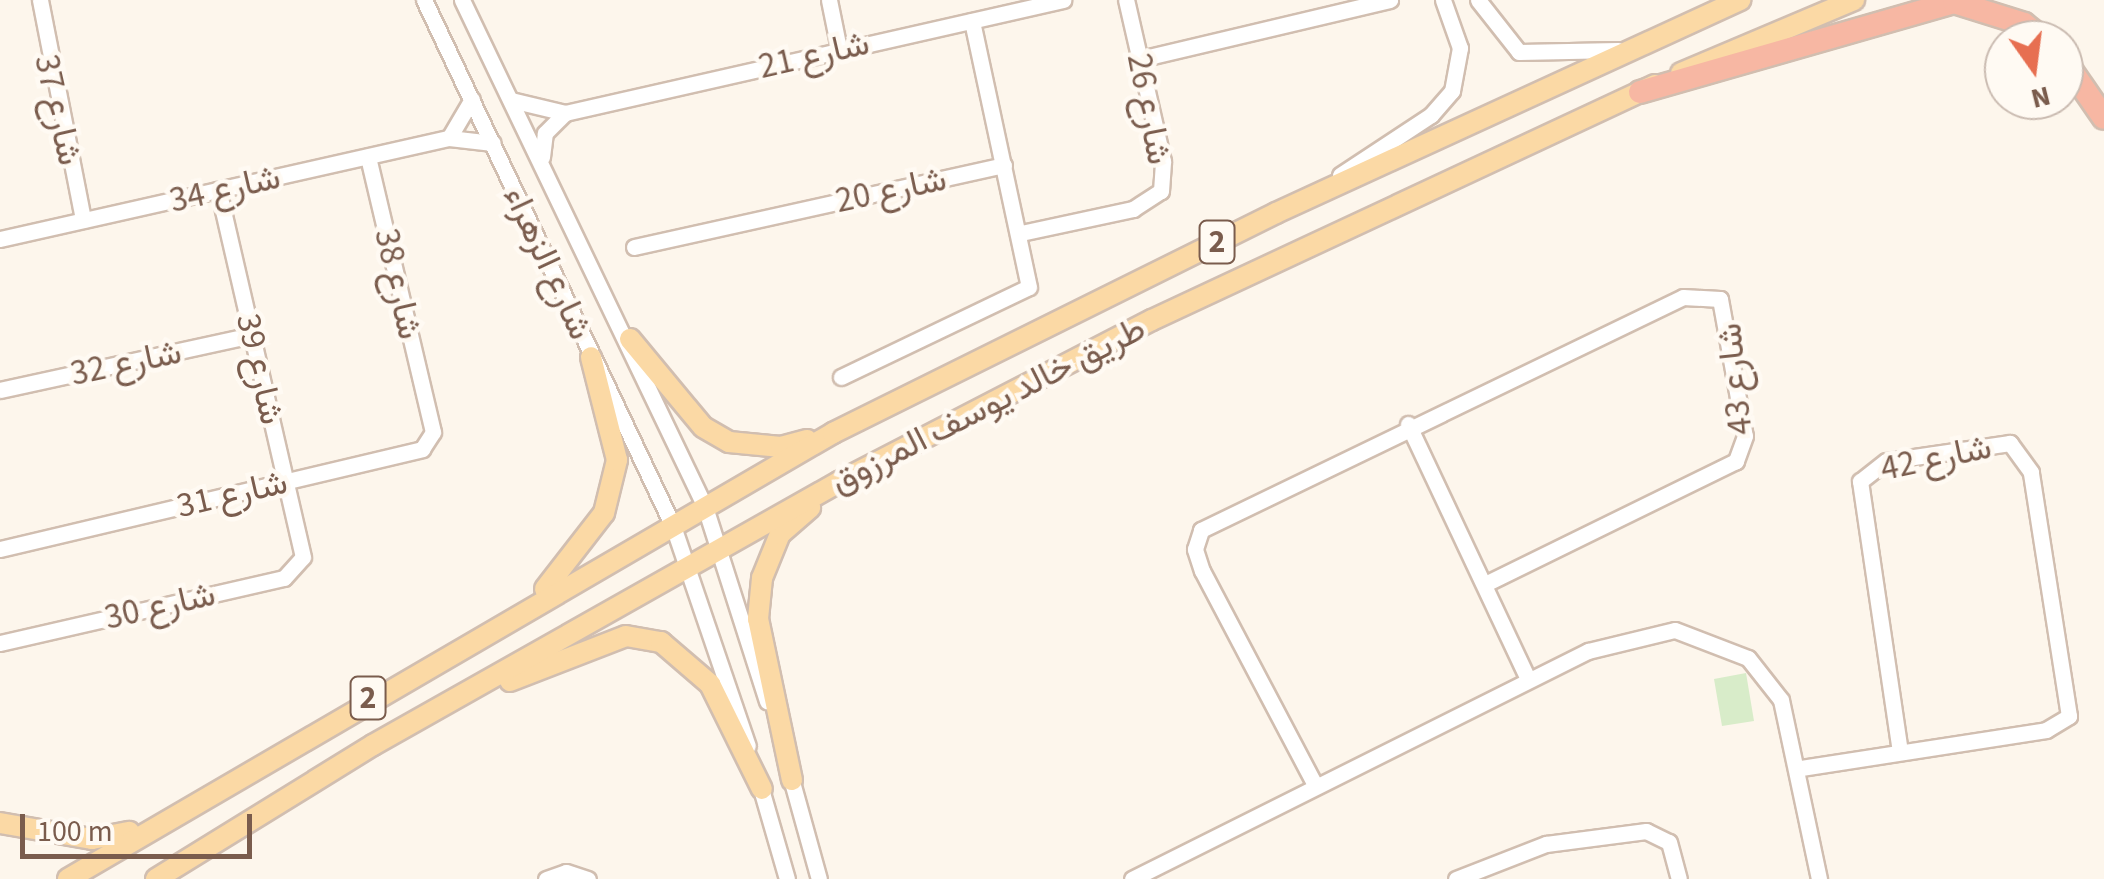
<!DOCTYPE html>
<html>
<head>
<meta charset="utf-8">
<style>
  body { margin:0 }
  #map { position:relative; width:2104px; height:879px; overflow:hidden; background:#fdf6ec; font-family:"Source Sans 3",Vazirmatn,sans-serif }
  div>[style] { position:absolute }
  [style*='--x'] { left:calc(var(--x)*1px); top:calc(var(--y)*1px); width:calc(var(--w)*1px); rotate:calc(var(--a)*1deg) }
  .green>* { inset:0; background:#d8ecc9 }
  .roads { filter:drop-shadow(2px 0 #d1beb0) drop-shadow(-2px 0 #d1beb0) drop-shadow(0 2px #d1beb0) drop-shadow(0 -2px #d1beb0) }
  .minor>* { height:15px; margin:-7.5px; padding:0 7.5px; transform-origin:7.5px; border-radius:7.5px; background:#fff }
  .major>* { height:20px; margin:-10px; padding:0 10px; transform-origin:10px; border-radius:10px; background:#fbd9a5 }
  .highway>* { height:22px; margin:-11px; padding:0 11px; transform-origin:11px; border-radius:11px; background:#f7b7a3 }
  span { translate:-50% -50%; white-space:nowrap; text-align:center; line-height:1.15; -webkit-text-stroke:9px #fffaf3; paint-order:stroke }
  .shield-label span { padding:2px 8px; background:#fffaf3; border:2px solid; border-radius:8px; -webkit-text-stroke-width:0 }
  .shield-label { font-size:32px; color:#7a5c4d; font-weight:700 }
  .street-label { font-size:35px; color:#7a5c4d }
  .north { position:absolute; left:1984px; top:20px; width:100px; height:100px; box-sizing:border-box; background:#fffaf3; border:2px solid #cabbb1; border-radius:50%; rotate:166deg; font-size:28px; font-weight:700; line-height:40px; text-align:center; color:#7a5c4d }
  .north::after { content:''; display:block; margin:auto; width:35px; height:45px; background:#e76f51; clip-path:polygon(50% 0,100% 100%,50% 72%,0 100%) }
  .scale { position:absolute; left:20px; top:814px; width:232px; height:45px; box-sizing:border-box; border:5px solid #7a5c4d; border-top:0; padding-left:12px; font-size:30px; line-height:35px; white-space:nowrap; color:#7a5c4d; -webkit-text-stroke:8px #fffaf3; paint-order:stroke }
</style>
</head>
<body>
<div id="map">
  <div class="green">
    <div style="clip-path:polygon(1746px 673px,1754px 721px,1722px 726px,1714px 679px)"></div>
  </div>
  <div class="roads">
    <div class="minor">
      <div style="--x:40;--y:0;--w:224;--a:78.9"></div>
      <div style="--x:424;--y:0;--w:582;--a:64.67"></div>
      <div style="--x:673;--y:526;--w:232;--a:71.2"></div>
      <div style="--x:462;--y:0;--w:562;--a:64.39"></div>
      <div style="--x:705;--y:507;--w:204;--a:72.3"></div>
      <div style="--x:829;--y:0;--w:50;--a:78.5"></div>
      <div style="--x:1478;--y:0;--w:66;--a:51.7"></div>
      <div style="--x:1519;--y:52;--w:99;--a:-1.2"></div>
      <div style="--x:1140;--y:59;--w:257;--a:-13.3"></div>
      <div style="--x:511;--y:100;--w:56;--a:13.5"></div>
      <div style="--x:565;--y:113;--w:511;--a:-12.78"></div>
      <div style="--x:449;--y:138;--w:45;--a:-59.5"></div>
      <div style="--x:542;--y:157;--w:24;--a:-83"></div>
      <div style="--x:545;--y:133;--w:28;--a:-45"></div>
      <div style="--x:1340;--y:175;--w:109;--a:-33.4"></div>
      <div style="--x:1431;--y:115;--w:32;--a:-49"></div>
      <div style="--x:1452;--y:91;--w:44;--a:-79.5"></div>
      <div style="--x:1460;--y:48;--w:51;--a:-109.5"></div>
      <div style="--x:1021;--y:233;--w:115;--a:-12.1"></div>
      <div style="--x:1133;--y:209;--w:33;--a:-33"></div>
      <div style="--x:1161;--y:191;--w:30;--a:-86"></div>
      <div style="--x:1163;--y:161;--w:165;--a:-102.9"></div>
      <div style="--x:0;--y:239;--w:460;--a:-12.7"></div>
      <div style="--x:449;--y:138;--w:44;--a:6.5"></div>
      <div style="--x:634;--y:247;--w:379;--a:-12.5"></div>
      <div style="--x:841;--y:377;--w:208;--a:-25.6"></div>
      <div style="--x:1029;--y:287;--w:272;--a:-102.1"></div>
      <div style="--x:0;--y:390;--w:258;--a:-12.3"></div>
      <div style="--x:1408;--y:424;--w:282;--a:64.8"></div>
      <div style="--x:0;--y:549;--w:434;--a:-13.3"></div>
      <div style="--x:422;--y:449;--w:20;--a:-57"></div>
      <div style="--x:433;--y:432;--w:283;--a:-103.3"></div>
      <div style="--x:0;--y:643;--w:291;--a:-12.9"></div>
      <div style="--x:284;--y:578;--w:28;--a:-48"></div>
      <div style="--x:303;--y:557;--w:377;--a:-103"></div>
      <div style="--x:1801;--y:768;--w:248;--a:-8.8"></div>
      <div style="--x:2046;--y:730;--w:27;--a:-31"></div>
      <div style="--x:2069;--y:716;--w:247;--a:-98.9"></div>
      <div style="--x:2031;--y:472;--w:36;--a:-126"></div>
      <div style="--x:2010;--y:443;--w:125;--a:171.7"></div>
      <div style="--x:1886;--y:461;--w:33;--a:142"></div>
      <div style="--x:1860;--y:481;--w:273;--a:81.6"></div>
      <div style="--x:789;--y:771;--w:112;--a:74.5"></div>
      <div style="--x:759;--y:782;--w:101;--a:73.9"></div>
      <div style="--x:1314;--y:783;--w:240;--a:-117.8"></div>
      <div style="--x:1202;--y:571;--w:23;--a:-108"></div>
      <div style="--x:1195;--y:549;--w:20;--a:-72"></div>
      <div style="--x:1201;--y:530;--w:535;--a:-25.8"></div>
      <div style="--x:1683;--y:297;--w:37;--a:3"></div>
      <div style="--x:1720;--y:299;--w:139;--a:79.7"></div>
      <div style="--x:1745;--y:436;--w:27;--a:110"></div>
      <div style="--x:1736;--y:461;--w:280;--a:153.9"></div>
      <div style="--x:546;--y:879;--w:21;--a:-19"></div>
      <div style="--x:566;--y:872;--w:23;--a:18"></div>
      <div style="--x:1132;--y:879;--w:510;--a:-26.57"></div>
      <div style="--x:1588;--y:651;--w:89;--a:-13.6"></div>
      <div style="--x:1675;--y:630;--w:78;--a:21"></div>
      <div style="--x:1748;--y:658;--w:53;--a:51.8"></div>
      <div style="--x:1781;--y:700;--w:183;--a:78"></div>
      <div style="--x:1456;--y:879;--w:97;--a:-21.3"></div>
      <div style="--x:1546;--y:844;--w:101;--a:-7.4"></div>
      <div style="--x:1646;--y:831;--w:25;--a:26"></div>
      <div style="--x:1669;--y:842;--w:38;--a:75"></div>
    </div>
    <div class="major">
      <div style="--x:1681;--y:73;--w:188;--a:-22.9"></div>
      <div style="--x:630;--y:339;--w:114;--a:50.3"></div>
      <div style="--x:703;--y:427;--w:30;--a:30"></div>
      <div style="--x:729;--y:442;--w:52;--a:5.5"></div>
      <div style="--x:781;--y:447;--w:27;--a:-15"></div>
      <div style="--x:545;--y:589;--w:96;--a:-52.2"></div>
      <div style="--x:604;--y:513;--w:55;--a:-76.2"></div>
      <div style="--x:617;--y:460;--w:106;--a:-104.2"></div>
      <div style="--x:510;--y:681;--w:124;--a:-21.2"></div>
      <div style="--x:626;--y:636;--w:36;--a:10"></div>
      <div style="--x:661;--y:642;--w:65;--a:40.6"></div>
      <div style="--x:710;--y:684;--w:117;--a:63.7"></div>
      <div style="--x:792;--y:780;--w:165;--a:-101.9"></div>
      <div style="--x:758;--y:619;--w:41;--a:-84.4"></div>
      <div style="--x:762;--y:578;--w:48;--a:-67.8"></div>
      <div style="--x:780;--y:534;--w:40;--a:-41"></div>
      <div style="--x:0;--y:823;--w:93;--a:9.9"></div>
      <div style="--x:92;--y:839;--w:38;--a:-11"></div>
      <div style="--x:68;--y:879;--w:886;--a:-30.24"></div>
      <div style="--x:833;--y:433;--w:495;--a:-26.4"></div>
      <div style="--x:1276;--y:213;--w:511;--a:-24.66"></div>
      <div style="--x:156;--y:879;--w:255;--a:-31.7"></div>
      <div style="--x:373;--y:745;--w:535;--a:-29.44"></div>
      <div style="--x:839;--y:482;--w:352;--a:-27.4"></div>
      <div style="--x:1152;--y:320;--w:555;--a:-25.04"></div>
    </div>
    <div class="highway">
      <div style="--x:2064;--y:60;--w:70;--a:55.4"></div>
      <div style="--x:1640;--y:92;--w:327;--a:-16"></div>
      <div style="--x:1954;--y:2;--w:73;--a:17.4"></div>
      <div style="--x:2024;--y:24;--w:26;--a:39"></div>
    </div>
  </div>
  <div class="shield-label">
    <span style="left:1217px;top:242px">2</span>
    <span style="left:368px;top:698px">2</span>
  </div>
  <div class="street-label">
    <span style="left:814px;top:55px;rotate:-13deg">شارع 21</span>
    <span style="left:1149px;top:109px;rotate:79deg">شارع 26</span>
    <span style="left:58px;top:110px;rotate:77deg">شارع 37</span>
    <span style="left:225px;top:189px;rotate:-13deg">شارع 34</span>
    <span style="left:891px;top:190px;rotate:-12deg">شارع 20</span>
    <span style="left:548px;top:263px;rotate:65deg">شارع الزهراء</span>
    <span style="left:398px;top:284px;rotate:77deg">شارع 38</span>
    <span style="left:126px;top:363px;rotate:-12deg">شارع 32</span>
    <span style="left:260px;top:369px;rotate:77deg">شارع 39</span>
    <span style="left:1735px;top:379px;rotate:-96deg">شارع 43</span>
    <span style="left:988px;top:405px;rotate:-27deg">طريق خالد يوسف المرزوق</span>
    <span style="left:1936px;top:458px;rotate:-12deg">شارع 42</span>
    <span style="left:232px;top:494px;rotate:-13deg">شارع 31</span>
    <span style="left:160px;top:606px;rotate:-13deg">شارع 30</span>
  </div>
  <div class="north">N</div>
  <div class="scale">100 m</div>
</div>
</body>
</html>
